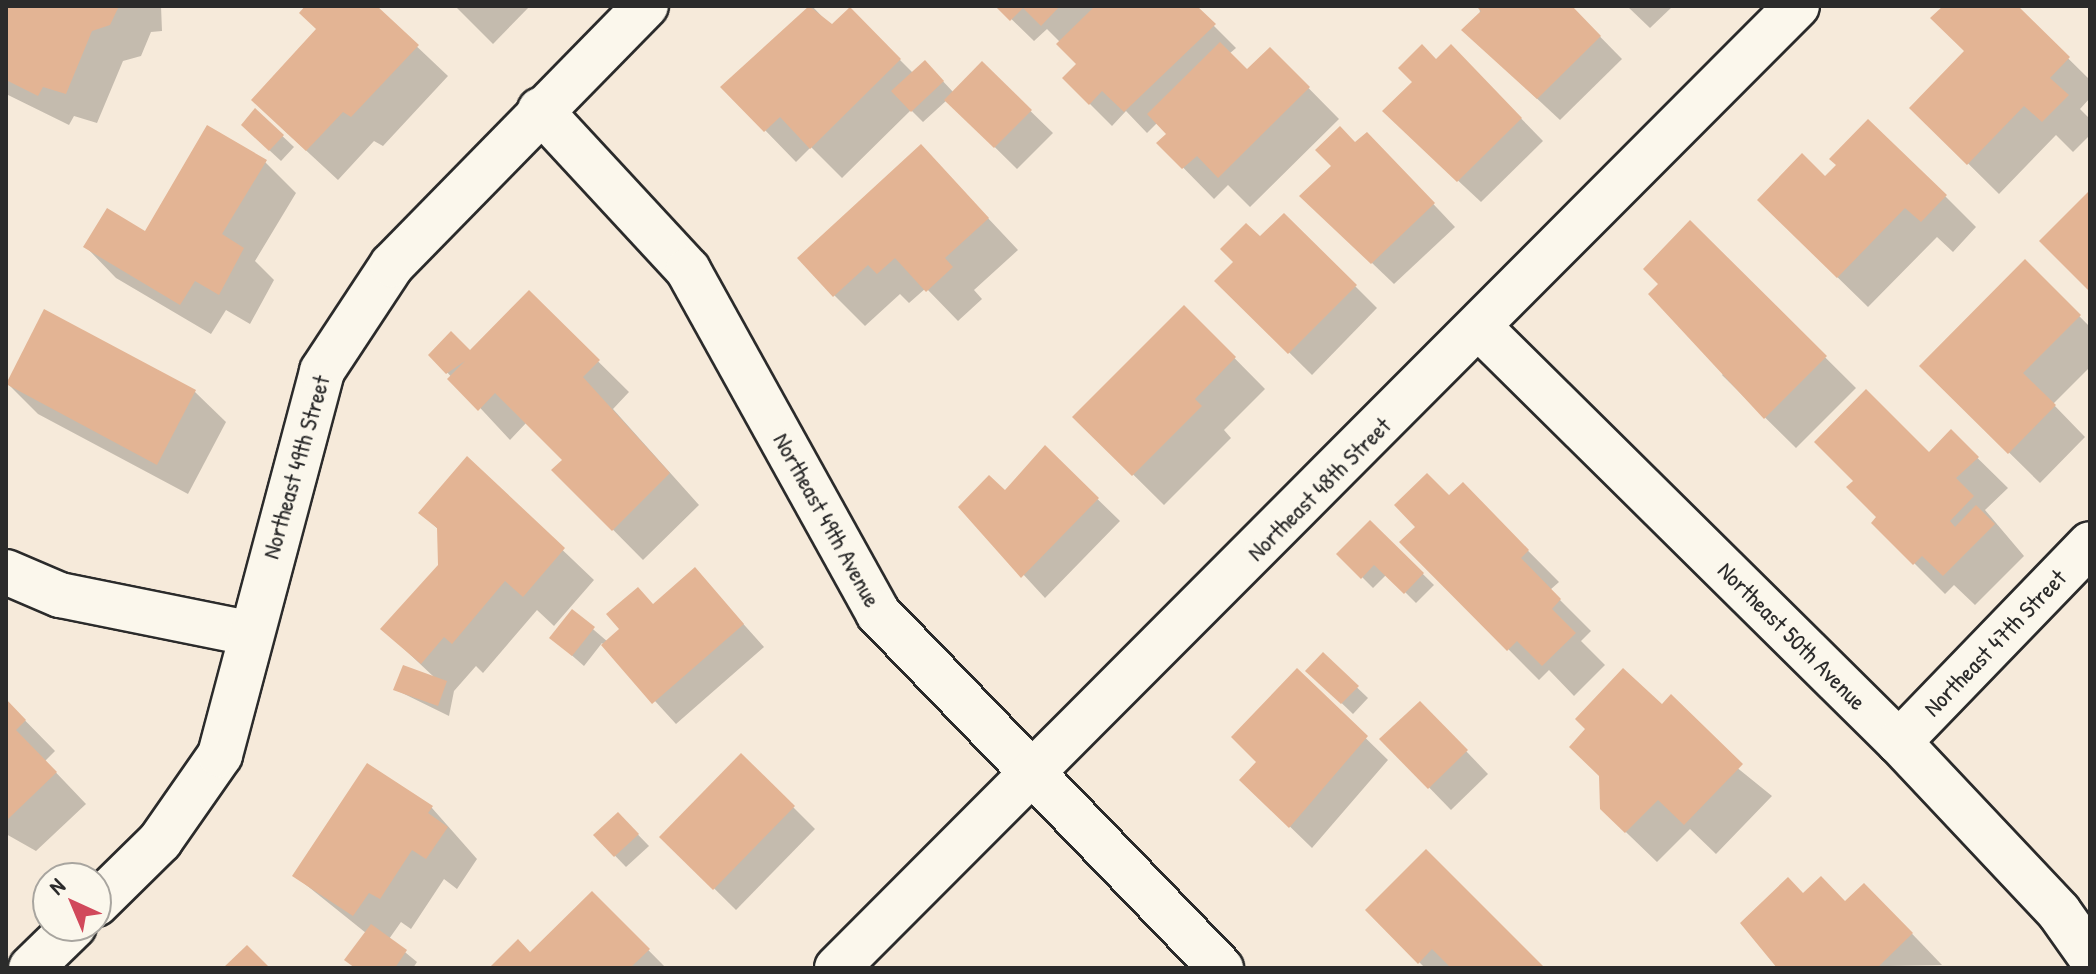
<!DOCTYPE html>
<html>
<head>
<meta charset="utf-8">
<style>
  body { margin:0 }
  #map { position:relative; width:2096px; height:974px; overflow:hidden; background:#f6eada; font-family:"Patrick Hand",sans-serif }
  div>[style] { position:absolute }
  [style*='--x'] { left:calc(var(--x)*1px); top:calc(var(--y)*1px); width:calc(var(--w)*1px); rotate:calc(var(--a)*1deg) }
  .shadow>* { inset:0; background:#0003 }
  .building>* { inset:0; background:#e3b494 }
  .roads { filter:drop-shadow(2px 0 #2b2b2b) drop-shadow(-2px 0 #2b2b2b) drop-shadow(0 2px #2b2b2b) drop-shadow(0 -2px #2b2b2b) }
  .minor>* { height:44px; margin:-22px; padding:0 22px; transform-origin:22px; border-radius:22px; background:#fbf7ec }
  span { translate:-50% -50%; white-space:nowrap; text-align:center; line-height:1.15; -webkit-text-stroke:6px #fbf7ec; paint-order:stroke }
  .street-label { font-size:24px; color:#2b2b2b }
  .frame { position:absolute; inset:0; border:8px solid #2b2b2b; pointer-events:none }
  .north { position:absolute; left:32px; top:862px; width:80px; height:80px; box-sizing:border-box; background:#fbf7ec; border:2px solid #a8a59f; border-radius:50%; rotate:316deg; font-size:22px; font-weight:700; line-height:32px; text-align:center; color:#2b2b2b }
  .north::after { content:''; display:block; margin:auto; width:28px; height:36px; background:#d1495b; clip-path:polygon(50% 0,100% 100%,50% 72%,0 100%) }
</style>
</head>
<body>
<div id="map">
  <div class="shadow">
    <div style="clip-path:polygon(6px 6px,161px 6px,162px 31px,151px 32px,141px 56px,123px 61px,97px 123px,74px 116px,69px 125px,6px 94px)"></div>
    <div style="clip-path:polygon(308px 6px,374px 6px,448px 76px,383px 146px,374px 141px,338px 180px,284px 130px,319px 30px)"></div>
    <div style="clip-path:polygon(455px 6px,530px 6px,493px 44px)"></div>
    <div style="clip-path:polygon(812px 6px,832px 27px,850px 10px,913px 73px,925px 62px,954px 93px,982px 64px,1053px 133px,1017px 169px,947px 100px,923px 122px,911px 110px,842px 178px,811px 147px,796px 162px,723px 87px)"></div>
    <div style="clip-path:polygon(998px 6px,1194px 6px,1236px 48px,1229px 54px,1247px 72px,1270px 49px,1339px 119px,1250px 207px,1228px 185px,1214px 199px,1159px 143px,1169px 134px,1158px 122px,1147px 133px,1126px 111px,1112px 126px,1064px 78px,1079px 64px,1061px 43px,1047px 29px,1034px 41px)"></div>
    <div style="clip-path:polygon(1479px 6px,1570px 6px,1622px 59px,1560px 120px,1486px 51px)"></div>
    <div style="clip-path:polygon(1627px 6px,1673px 6px,1650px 28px)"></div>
    <div style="clip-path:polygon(1945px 6px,2015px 6px,2090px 80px,2090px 98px,2080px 109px,2090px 119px,2090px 135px,2073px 152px,2056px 135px,1999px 194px,1912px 108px,1966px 52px)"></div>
    <div style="clip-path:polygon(1436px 61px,1473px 69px,1543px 141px,1481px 202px,1407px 133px)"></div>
    <div style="clip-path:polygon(256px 111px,294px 147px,281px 161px,254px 136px)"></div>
    <div style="clip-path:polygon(1356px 145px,1388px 156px,1455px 227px,1394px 284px,1324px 217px)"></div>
    <div style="clip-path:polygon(921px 147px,1018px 250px,974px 290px,982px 299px,958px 321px,926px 288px,909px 303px,900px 294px,865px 326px,834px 295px)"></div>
    <div style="clip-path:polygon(265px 162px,296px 193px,255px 261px,274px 280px,250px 324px,226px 310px,211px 334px,116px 278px,86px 247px,145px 234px)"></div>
    <div style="clip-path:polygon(1945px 196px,1976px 227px,1953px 252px,1937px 237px,1868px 307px,1790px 231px)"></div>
    <div style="clip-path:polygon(1284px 215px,1377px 308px,1312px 375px,1217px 281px)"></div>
    <div style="clip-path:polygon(1690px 223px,1856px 388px,1796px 448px,1722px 375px,1727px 370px,1661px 284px)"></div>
    <div style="clip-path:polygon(2025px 261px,2090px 327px,2090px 367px,2053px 404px,2085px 437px,2040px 483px,1921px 366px)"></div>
    <div style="clip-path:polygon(529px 293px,629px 392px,613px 409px,699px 505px,643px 560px,554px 470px,564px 460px,527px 422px,510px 440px,431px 355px,470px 353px)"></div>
    <div style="clip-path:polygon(1184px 307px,1265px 389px,1224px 430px,1231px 438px,1164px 505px,1075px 417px)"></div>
    <div style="clip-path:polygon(7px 383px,195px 392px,226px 422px,188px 494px,38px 414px)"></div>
    <div style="clip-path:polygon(1951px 432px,2008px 488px,1985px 510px,2024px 556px,1975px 605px,1954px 585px,1945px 594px,1874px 523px)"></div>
    <div style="clip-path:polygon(1045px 448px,1120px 521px,1045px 598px,961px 507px,1005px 493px)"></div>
    <div style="clip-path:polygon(467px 459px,594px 580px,554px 626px,537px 610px,483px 673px,476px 666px,454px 691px,449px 716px,396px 690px,435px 678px,383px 629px,440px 566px,439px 530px,421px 513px)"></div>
    <div style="clip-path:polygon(1463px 485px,1559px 582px,1550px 590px,1591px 631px,1581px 641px,1605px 665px,1574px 696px,1549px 670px,1539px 680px,1402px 542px)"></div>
    <div style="clip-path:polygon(1370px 522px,1434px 585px,1416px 603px,1387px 574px,1373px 588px,1339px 554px)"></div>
    <div style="clip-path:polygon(695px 570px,764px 647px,676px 724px,602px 643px,584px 666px,552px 638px,573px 612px,608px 642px)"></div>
    <div style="clip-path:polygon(1323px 655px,1368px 698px,1353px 714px,1308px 671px)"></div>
    <div style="clip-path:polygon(1297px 671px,1388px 760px,1312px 848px,1242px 780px,1259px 762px)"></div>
    <div style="clip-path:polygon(6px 701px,55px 751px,45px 761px,86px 804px,36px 851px,6px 834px)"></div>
    <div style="clip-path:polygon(1420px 703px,1488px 774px,1451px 810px,1382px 739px)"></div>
    <div style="clip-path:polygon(1662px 707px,1772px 796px,1716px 854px,1690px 829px,1657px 862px,1602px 809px)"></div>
    <div style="clip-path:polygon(742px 756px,815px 829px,736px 910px,662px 837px)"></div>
    <div style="clip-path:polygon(368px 766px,432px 808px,477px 859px,457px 889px,444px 879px,411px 929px,401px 922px,389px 939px,417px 962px,413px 968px,355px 968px,347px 960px,366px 933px,295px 876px)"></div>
    <div style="clip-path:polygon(618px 814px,649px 846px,626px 867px,595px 835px)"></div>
    <div style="clip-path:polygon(592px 893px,666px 968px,494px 966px,518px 942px,531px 955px)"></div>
    <div style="clip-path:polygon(1803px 896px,1895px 916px,1942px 965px,1783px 968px)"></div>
    <div style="clip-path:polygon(1368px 910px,1542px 968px,1425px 968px)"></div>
  </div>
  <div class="building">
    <div style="clip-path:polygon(6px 6px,119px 6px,110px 25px,92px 31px,66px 94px,43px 87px,38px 96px,6px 80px)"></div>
    <div style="clip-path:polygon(305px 6px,377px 6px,419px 45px,351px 117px,343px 112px,306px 151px,251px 100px,316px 29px,299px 13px)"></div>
    <div style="clip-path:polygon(809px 6px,832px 24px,850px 7px,901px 59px,810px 149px,780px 117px,764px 132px,720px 87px)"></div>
    <div style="clip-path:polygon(995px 6px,1060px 6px,1041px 26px,1023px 8px,1010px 21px)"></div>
    <div style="clip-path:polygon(1095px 6px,1197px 6px,1216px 24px,1124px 112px,1102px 91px,1089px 105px,1062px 78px,1076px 64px,1056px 44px)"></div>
    <div style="clip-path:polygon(1476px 6px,1572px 6px,1601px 36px,1537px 99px,1461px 30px,1481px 11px)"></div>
    <div style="clip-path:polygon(1943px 6px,2018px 6px,2070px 57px,2050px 78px,2069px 95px,2042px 122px,2024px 106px,1967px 165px,1909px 108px,1964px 51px,1930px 18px)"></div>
    <div style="clip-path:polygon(1220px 42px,1247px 69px,1270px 47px,1310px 87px,1218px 178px,1197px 156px,1182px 169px,1156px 143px,1166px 134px,1147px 114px)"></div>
    <div style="clip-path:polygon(1422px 44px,1436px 59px,1451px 44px,1522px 118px,1457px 182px,1382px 111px,1412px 82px,1398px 68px)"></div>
    <div style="clip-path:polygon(925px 60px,944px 81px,911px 112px,891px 91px)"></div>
    <div style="clip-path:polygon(982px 61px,1032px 110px,994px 148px,944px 100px)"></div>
    <div style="clip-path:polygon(255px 108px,284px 135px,269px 151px,241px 125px)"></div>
    <div style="clip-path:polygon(1868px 119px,1947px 195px,1921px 222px,1905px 208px,1837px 278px,1757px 200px,1802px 153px,1825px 176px,1836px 165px,1829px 159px)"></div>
    <div style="clip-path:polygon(207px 125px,267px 160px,222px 234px,244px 248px,219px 295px,195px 281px,180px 305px,83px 247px,107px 208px,145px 231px)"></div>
    <div style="clip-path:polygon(1340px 126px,1355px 142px,1367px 132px,1435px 203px,1371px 264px,1299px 196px,1331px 166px,1315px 150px)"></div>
    <div style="clip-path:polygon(921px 144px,989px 218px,945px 258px,953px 267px,926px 292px,895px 258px,877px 274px,868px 265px,833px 297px,797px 258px)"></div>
    <div style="clip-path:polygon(2090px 190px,2090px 292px,2039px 241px)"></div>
    <div style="clip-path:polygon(1284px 213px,1357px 285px,1288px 354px,1214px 281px,1233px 262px,1220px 249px,1246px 223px,1260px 236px)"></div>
    <div style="clip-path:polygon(1690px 220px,1827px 356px,1764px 419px,1648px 294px,1658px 284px,1643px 269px)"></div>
    <div style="clip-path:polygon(2025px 259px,2081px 315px,2023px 373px,2056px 405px,2008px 454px,1919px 366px)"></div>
    <div style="clip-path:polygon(529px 290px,600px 360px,583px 377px,670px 473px,612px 531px,551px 470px,562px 460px,495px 393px,478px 411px,447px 379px,465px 361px,446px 374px,428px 355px,451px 331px,470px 350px)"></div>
    <div style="clip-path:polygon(1184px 305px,1236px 357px,1195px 399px,1202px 406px,1132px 476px,1072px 417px)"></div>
    <div style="clip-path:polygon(44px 309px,196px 390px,157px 465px,6px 384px)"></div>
    <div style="clip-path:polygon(1866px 389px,1929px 452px,1951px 429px,1979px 457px,1956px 478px,1974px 496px,1950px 521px,1955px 527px,1976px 505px,1995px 524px,1943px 576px,1922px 556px,1913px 565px,1871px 523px,1876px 517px,1846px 487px,1853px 481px,1814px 442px)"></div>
    <div style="clip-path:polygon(1045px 445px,1099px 498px,1021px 578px,958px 507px,989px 475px,1005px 490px)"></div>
    <div style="clip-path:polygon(467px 456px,565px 548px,523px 597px,505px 581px,452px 644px,444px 637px,421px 664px,380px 629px,438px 565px,437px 528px,418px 513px)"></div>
    <div style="clip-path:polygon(1427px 473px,1449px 495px,1463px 482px,1529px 550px,1521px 558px,1561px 599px,1552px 609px,1576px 633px,1542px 666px,1517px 641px,1507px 651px,1399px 542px,1415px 527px,1394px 505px)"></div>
    <div style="clip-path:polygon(1370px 520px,1424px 573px,1404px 594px,1374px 565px,1361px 579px,1336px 554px)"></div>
    <div style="clip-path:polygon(695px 567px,744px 624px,652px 704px,601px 645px,619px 629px,606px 614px,638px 587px,653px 604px)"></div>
    <div style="clip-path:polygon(572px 609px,595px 627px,572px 656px,549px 638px)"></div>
    <div style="clip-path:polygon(1323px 652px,1359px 686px,1341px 704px,1305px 671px)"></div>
    <div style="clip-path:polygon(403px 665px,447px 681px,438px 706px,393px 690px)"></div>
    <div style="clip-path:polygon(1297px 668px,1368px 736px,1289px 828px,1239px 780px,1256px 762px,1231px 737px)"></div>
    <div style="clip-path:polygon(1623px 668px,1662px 704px,1671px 694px,1743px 764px,1684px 825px,1658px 800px,1625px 833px,1600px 809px,1599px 776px,1569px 747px,1585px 729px,1575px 719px)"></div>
    <div style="clip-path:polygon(6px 699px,26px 720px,16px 730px,57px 772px,6px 821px)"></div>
    <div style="clip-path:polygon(1420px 701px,1468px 750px,1428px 789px,1379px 739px)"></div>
    <div style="clip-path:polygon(741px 753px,795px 806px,713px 890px,659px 837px)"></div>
    <div style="clip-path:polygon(367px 763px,433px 806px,428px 813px,448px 827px,426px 859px,412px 850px,380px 899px,369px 893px,353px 916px,292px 876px)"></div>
    <div style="clip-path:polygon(618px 812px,639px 834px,614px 857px,593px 835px)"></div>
    <div style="clip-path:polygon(1426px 849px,1545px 968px,1451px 968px,1432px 949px,1418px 964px,1365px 910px)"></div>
    <div style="clip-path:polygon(1821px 876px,1845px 901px,1864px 883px,1913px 933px,1877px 968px,1777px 968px,1740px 923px,1788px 877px,1803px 893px)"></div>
    <div style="clip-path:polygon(592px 891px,650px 949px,630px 968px,491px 966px,518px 939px,530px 952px)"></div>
    <div style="clip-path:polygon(371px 924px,407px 950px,395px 968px,355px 968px,344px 960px)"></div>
    <div style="clip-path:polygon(247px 945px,270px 968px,223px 968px)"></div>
  </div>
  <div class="roads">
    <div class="minor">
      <div style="--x:540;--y:110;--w:218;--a:47.2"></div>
      <div style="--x:688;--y:270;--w:392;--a:61"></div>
      <div style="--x:878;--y:613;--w:494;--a:46"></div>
      <div style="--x:1481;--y:329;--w:588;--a:44.66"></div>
      <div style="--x:1899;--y:742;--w:233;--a:46.7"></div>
      <div style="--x:2059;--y:912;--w:54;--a:54.8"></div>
      <div style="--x:6;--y:572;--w:59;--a:23.1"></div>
      <div style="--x:60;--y:595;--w:192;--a:11.4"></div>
      <div style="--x:1899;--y:742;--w:275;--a:-46"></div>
      <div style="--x:96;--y:904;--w:90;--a:-44.5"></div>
      <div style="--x:160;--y:841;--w:105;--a:-55.1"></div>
      <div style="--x:220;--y:755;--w:397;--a:-75.1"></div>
      <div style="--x:322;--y:371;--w:127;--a:-56.6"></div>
      <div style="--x:392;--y:265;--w:363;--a:-45.6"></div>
      <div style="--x:31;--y:968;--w:60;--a:-44.3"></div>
      <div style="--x:837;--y:968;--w:1359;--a:-45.06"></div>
    </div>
  </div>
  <div class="street-label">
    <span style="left:296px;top:467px;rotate:-74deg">Northeast 49th Street</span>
    <span style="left:1319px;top:489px;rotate:-45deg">Northeast 48th Street</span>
    <span style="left:827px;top:520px;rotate:61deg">Northeast 49th Avenue</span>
    <span style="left:1792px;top:636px;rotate:45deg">Northeast 50th Avenue</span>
    <span style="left:1995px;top:643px;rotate:-46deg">Northeast 47th Street</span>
  </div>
  <div class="frame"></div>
  <div class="north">N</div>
</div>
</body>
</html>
